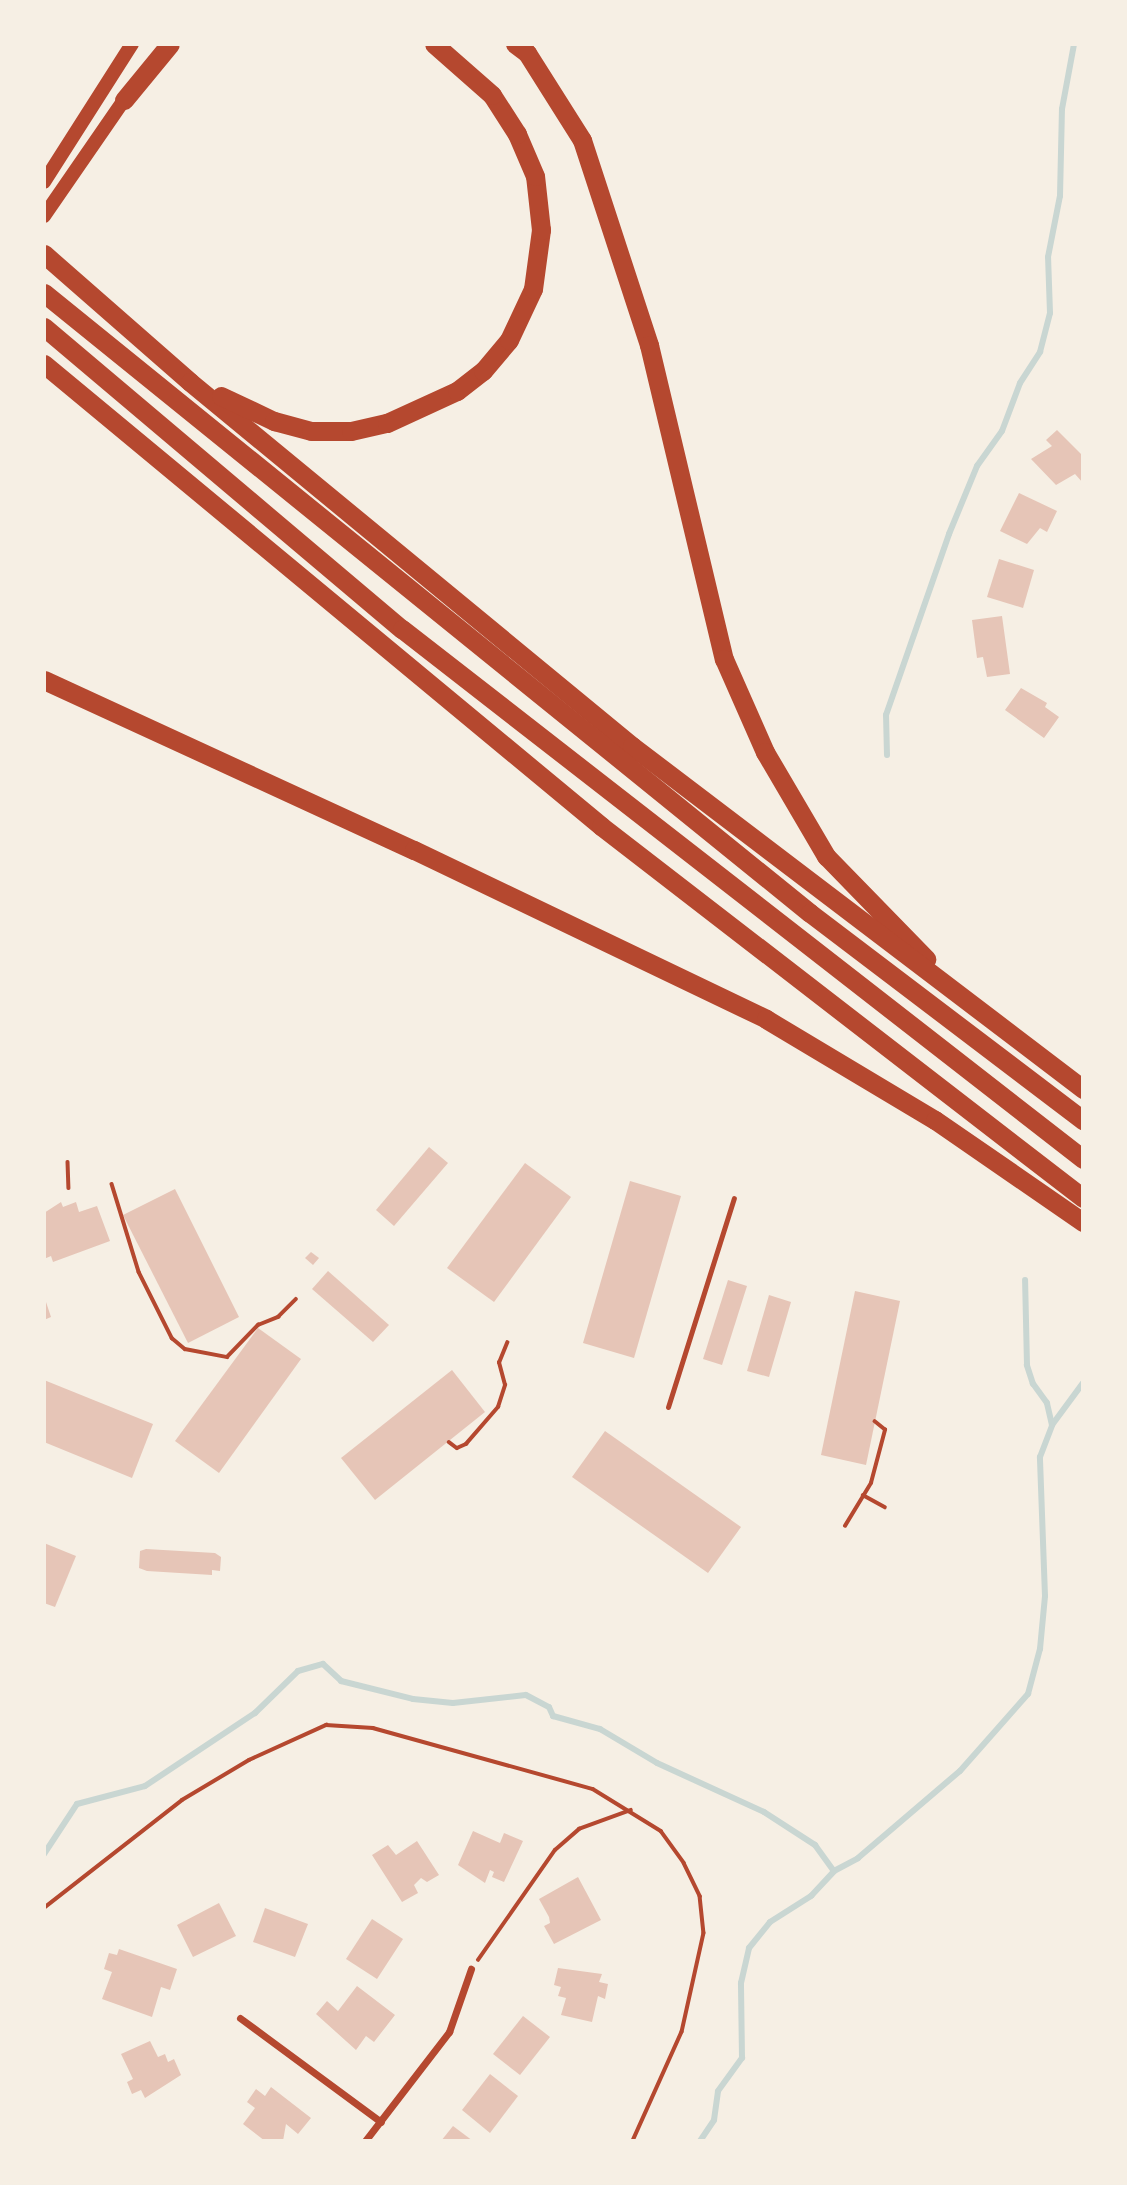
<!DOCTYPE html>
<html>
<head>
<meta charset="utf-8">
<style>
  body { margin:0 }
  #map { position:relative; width:1127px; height:2185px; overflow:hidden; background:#f6efe4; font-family:"Roboto Serif",serif }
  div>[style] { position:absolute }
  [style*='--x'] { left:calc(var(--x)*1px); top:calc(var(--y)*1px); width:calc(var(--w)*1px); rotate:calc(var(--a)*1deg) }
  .stream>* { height:6px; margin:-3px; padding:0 3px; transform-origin:3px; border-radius:3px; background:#c9d6d2 }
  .building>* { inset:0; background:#e6c5b7 }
  .path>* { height:3.5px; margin:-1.75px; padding:0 1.75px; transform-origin:1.75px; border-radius:1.75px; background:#b5482f }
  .service>* { height:5px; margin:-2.5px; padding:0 2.5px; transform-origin:2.5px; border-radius:2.5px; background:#b5482f }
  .minor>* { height:7px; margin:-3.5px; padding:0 3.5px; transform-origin:3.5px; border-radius:3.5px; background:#b5482f }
  .secondary>* { height:14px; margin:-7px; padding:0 7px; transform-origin:7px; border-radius:7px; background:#b5482f }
  .motorway>* { height:19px; margin:-9.5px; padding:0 9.5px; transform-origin:9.5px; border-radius:9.5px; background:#b5482f }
  span { translate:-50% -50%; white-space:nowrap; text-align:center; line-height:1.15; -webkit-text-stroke:5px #f6efe4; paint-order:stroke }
  .frame { position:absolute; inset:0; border:46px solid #f6efe4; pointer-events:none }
</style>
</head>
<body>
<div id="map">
  <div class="stream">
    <div style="--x:887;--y:755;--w:40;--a:-91.4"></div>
    <div style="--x:886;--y:715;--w:192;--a:-70.8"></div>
    <div style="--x:949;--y:534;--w:74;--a:-67.6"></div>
    <div style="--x:977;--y:466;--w:43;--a:-54.5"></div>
    <div style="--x:1002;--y:431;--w:51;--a:-69.4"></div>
    <div style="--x:1020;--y:383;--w:37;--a:-57"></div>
    <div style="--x:1040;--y:352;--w:40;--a:-75.6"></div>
    <div style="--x:1050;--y:313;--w:56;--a:-92"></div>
    <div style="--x:1048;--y:257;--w:62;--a:-78.9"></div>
    <div style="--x:1060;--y:196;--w:87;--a:-88.7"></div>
    <div style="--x:1062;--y:109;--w:66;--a:-79.5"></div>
    <div style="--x:1052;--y:1425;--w:52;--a:-53.6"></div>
    <div style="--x:44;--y:1854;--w:60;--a:-56.6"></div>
    <div style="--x:77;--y:1804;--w:70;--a:-14.8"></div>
    <div style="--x:145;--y:1786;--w:132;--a:-33.6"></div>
    <div style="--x:255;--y:1713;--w:60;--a:-44.3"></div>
    <div style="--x:298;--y:1671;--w:26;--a:-16"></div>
    <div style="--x:323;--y:1664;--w:25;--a:43"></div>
    <div style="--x:341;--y:1681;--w:74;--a:14"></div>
    <div style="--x:413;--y:1699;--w:40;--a:5.7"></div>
    <div style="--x:453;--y:1703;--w:73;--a:-6.3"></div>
    <div style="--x:526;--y:1695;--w:26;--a:28"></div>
    <div style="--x:549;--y:1707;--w:10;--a:66"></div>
    <div style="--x:553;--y:1716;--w:49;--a:15.5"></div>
    <div style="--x:600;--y:1729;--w:66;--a:30.8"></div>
    <div style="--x:657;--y:1763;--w:118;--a:24.6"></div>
    <div style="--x:764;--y:1812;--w:61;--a:32.9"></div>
    <div style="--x:815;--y:1845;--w:32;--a:54"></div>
    <div style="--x:700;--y:2141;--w:25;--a:-56"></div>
    <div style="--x:714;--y:2120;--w:29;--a:-82"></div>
    <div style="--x:718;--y:2091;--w:41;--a:-54"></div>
    <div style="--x:742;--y:2058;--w:75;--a:-90.8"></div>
    <div style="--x:741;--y:1983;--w:36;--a:-77"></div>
    <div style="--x:749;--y:1948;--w:33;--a:-51"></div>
    <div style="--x:770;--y:1922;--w:49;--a:-32.4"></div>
    <div style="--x:811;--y:1896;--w:34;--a:-47"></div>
    <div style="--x:834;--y:1871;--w:27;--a:-28"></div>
    <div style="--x:858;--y:1858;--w:134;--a:-40.5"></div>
    <div style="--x:960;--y:1771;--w:103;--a:-48.6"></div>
    <div style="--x:1028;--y:1694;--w:47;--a:-75.1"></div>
    <div style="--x:1040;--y:1649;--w:53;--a:-84.6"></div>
    <div style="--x:1045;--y:1596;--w:139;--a:-92.1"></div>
    <div style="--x:1040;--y:1457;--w:34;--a:-69"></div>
    <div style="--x:1052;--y:1425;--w:23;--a:-103"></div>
    <div style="--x:1047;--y:1403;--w:24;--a:-126"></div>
    <div style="--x:1033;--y:1384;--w:20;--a:-108"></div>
    <div style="--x:1027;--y:1365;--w:85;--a:-91.3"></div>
  </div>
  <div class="building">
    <div style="clip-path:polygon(1057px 430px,1083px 456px,1083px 483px,1075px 474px,1056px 485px,1031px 459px,1052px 446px,1046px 440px)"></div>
    <div style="clip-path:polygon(1019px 493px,1057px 511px,1047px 532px,1040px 528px,1027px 544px,1000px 531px)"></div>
    <div style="clip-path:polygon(999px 559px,1034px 570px,1023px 608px,987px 597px)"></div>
    <div style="clip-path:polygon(1002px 616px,1010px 674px,987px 677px,983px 657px,977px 658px,972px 620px)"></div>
    <div style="clip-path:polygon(1021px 688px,1047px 703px,1045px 707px,1059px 717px,1044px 738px,1005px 710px)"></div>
    <div style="clip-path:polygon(429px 1147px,448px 1163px,394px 1226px,376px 1210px)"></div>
    <div style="clip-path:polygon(525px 1163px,571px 1197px,494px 1302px,447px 1268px)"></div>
    <div style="clip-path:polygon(630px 1181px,681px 1196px,634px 1358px,583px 1343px)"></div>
    <div style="clip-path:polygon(175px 1189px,239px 1317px,188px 1343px,123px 1215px)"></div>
    <div style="clip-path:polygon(61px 1202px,63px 1207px,76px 1202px,79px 1212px,97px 1206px,110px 1241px,53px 1262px,51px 1256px,44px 1259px,44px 1213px)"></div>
    <div style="clip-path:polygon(311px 1252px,319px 1258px,313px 1265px,305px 1258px)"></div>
    <div style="clip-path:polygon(328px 1271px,389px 1325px,373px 1342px,312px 1289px)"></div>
    <div style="clip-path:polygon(728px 1280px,747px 1286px,722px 1365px,703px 1359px)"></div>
    <div style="clip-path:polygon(855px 1291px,900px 1301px,866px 1465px,821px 1455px)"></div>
    <div style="clip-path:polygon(769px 1295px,791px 1302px,769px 1377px,747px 1371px)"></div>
    <div style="clip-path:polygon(46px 1302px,51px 1317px,44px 1320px,44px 1303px)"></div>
    <div style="clip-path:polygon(258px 1328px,301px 1359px,219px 1473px,175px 1441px)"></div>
    <div style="clip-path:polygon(452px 1370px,485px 1412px,375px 1500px,341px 1458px)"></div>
    <div style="clip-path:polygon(44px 1380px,153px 1424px,132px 1478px,44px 1442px)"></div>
    <div style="clip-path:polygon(605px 1431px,741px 1527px,708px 1573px,572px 1477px)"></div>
    <div style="clip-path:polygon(44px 1543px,76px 1556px,55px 1607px,44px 1603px)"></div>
    <div style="clip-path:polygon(146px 1549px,215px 1553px,221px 1557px,220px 1571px,212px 1570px,212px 1575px,147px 1571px,139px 1568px,140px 1551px)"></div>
    <div style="clip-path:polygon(473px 1831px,500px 1843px,504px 1833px,523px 1841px,504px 1882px,492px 1877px,494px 1872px,490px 1870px,485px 1883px,458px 1865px)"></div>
    <div style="clip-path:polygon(417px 1841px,439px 1875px,427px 1882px,421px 1878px,414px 1885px,418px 1893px,402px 1902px,372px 1855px,388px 1845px,396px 1855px)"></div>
    <div style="clip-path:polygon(578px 1877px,601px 1920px,554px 1944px,544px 1926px,550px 1923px,549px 1917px,539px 1899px)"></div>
    <div style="clip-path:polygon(219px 1903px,236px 1936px,193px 1957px,177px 1925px)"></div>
    <div style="clip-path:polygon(265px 1908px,308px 1924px,295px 1957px,253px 1942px)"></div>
    <div style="clip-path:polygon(372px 1919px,403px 1939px,377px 1979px,346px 1959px)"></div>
    <div style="clip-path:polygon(119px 1949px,177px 1969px,170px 1990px,161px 1987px,152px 2017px,102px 1999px,112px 1972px,104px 1969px,109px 1953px,117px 1955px)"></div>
    <div style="clip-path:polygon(558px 1968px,602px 1974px,599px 1982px,608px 1984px,605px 1999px,598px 1996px,592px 2022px,561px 2015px,566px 1998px,558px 1996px,561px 1987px,554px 1985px)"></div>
    <div style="clip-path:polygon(357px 1986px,395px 2015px,374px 2042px,366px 2036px,356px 2050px,316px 2014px,327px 2001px,338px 2011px)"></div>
    <div style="clip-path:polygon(523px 2016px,550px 2037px,520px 2075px,493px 2054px)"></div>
    <div style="clip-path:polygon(150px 2041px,158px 2057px,165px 2054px,168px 2062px,174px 2059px,181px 2075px,145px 2098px,141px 2090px,132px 2094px,127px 2082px,133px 2079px,121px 2054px)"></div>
    <div style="clip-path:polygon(490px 2074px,518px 2096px,490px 2133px,462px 2110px)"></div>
    <div style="clip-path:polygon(271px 2087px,311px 2118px,298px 2134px,286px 2124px,283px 2141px,265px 2141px,243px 2124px,255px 2108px,247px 2102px,256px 2089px,265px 2096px)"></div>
    <div style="clip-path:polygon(453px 2126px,473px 2141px,441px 2141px)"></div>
  </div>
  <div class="path">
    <div style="--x:68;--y:1162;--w:26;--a:88"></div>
    <div style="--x:112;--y:1184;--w:92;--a:72.9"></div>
    <div style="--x:139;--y:1272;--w:74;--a:63.4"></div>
    <div style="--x:172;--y:1338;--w:17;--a:40"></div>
    <div style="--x:185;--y:1349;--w:43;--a:10.8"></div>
    <div style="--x:227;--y:1357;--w:45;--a:-45.9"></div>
    <div style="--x:258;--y:1325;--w:22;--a:-22"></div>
    <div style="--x:278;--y:1317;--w:25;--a:-45"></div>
    <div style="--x:449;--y:1442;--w:10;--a:37"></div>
    <div style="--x:457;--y:1448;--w:10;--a:-24"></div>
    <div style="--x:466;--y:1444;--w:49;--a:-49.1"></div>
    <div style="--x:498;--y:1407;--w:23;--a:-72"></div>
    <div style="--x:505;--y:1385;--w:23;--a:-105"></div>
    <div style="--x:499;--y:1363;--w:22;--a:-68"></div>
    <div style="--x:863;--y:1495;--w:25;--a:29"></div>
    <div style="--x:845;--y:1526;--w:50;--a:-58.8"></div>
    <div style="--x:871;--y:1483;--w:55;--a:-75.2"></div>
    <div style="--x:885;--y:1430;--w:13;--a:-141"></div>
    <div style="--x:44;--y:1908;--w:175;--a:-38"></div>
    <div style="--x:182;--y:1800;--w:78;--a:-30.8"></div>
    <div style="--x:249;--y:1760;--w:85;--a:-24.4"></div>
    <div style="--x:326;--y:1725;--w:47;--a:3.7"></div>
    <div style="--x:373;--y:1728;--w:228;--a:15.5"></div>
    <div style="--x:593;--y:1789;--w:80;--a:31.7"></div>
    <div style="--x:661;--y:1831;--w:39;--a:54"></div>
    <div style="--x:684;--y:1863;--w:37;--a:64"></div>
    <div style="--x:700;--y:1896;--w:37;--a:84"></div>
    <div style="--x:704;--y:1933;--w:101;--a:102.5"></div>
    <div style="--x:682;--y:2032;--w:120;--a:114.2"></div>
    <div style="--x:478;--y:1960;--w:134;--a:-55"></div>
    <div style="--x:555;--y:1850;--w:32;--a:-41"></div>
    <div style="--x:579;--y:1829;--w:55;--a:-20.1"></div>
  </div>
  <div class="service">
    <div style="--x:668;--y:1407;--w:219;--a:-72.5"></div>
  </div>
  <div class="minor">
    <div style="--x:240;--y:2018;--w:175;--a:36.4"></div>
    <div style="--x:365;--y:2141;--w:138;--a:-52.4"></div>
    <div style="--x:449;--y:2032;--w:67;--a:-70.8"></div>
  </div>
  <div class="secondary">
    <div style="--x:44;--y:182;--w:164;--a:-57.5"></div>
    <div style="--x:44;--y:216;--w:150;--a:-55.4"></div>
  </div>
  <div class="motorway">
    <div style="--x:515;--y:44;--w:15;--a:37"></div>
    <div style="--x:527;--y:53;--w:103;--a:57.7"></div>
    <div style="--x:582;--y:140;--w:216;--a:71.9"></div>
    <div style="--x:649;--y:345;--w:323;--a:76.6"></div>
    <div style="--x:724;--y:659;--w:102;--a:66.2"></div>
    <div style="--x:765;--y:752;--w:121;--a:59.6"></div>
    <div style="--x:826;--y:856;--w:144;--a:45.8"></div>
    <div style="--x:124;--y:100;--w:72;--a:-50.6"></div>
    <div style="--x:44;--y:254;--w:194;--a:41.2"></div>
    <div style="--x:190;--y:382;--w:573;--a:39.47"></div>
    <div style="--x:632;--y:746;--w:567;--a:37.25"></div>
    <div style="--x:44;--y:293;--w:985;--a:38.99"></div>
    <div style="--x:810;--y:913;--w:343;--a:37.2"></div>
    <div style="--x:44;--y:327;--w:468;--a:40.2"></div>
    <div style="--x:402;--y:629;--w:863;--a:37.89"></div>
    <div style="--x:44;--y:364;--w:724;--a:39.67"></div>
    <div style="--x:601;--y:826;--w:609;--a:37.66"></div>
    <div style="--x:221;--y:396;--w:59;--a:25.3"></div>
    <div style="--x:274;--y:421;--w:38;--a:15"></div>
    <div style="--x:311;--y:431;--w:40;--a:0"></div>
    <div style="--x:351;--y:431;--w:37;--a:-13"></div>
    <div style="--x:387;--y:423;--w:77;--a:-24.6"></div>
    <div style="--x:457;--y:391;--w:33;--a:-38"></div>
    <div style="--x:483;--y:371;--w:40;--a:-50"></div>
    <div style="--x:509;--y:340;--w:56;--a:-64.8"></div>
    <div style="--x:533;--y:289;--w:60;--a:-82.3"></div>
    <div style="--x:541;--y:230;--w:54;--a:-96.3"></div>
    <div style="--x:535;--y:176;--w:46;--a:-113.2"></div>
    <div style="--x:517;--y:134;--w:46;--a:-122.7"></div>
    <div style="--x:492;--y:95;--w:77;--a:-138.7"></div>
    <div style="--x:44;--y:680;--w:407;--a:24.7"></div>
    <div style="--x:414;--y:850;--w:390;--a:25.6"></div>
    <div style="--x:766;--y:1019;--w:197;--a:30.9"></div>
    <div style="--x:935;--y:1120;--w:180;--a:34.6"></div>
  </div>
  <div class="frame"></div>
</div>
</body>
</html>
